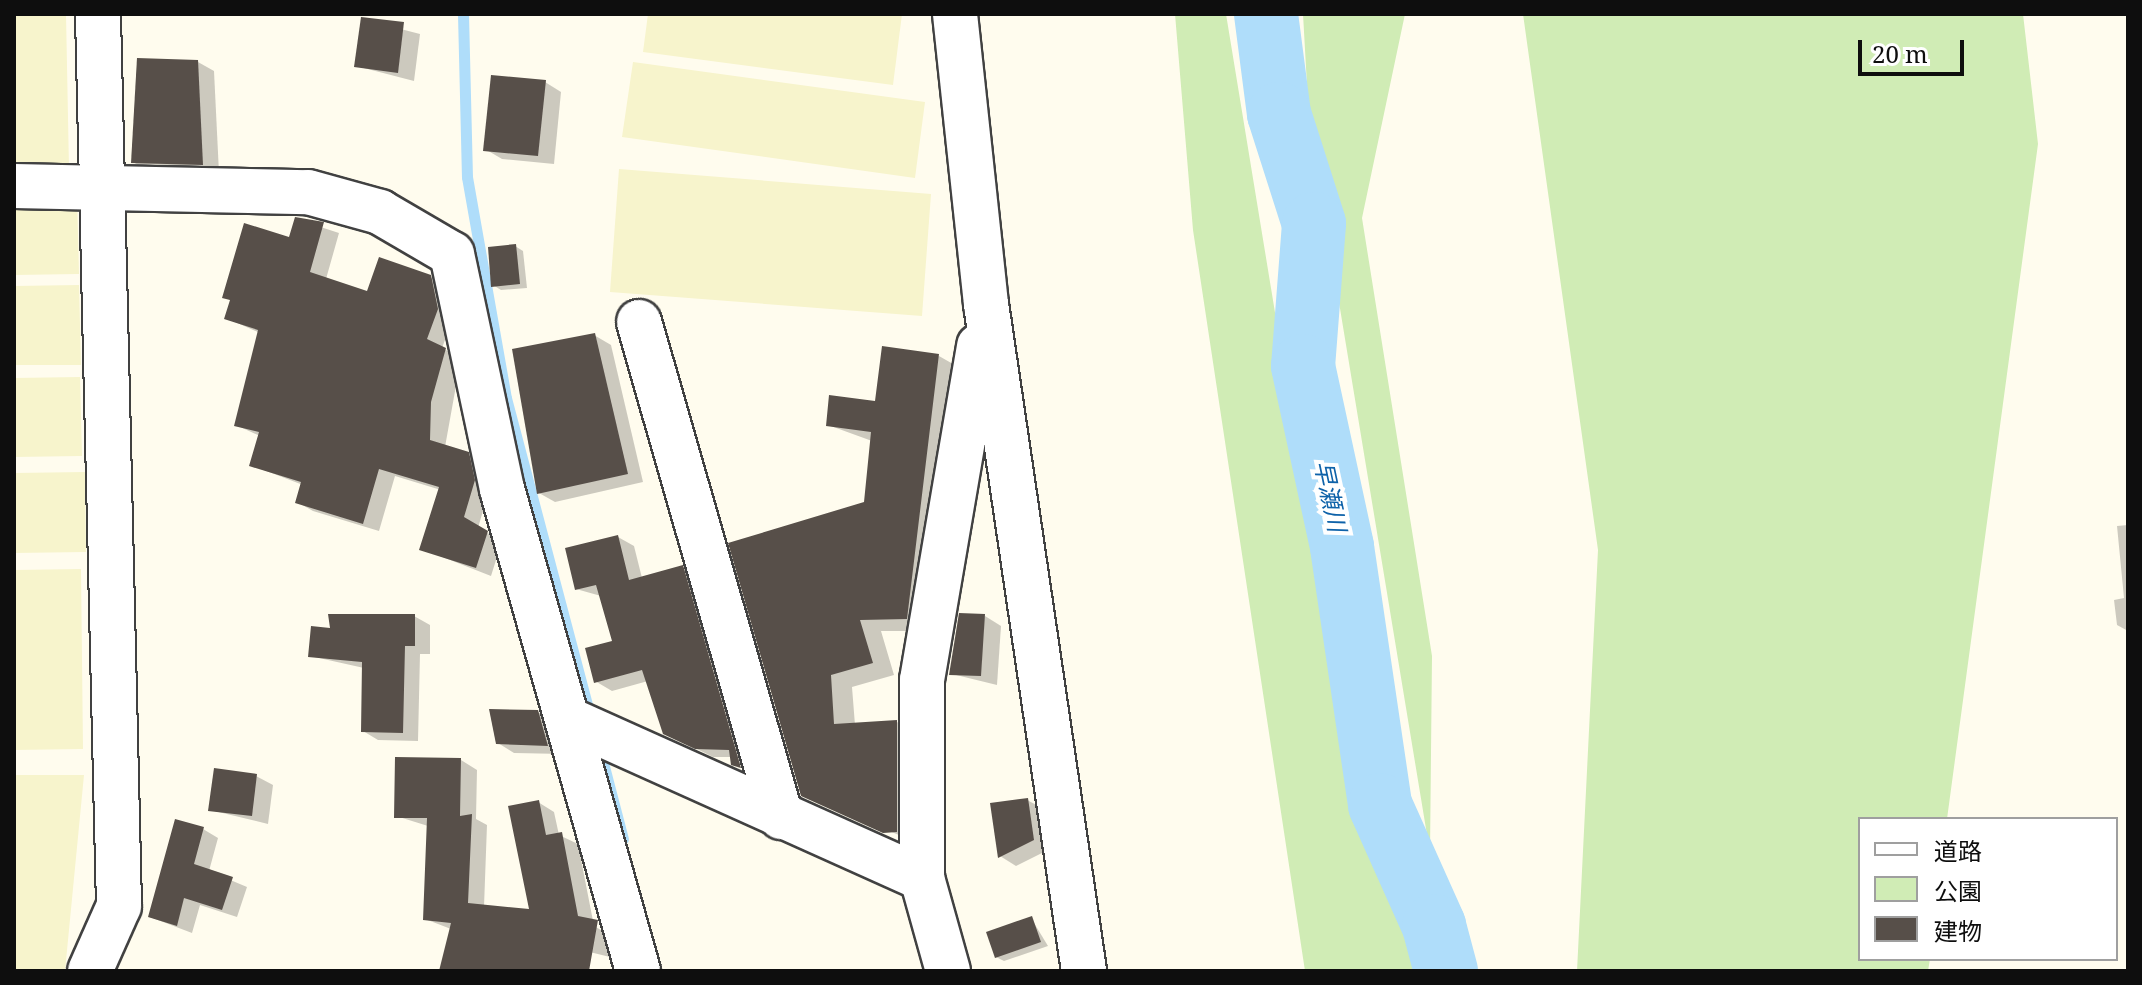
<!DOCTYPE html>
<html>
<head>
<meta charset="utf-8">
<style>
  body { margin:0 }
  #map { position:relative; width:2142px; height:985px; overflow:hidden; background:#fffcee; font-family:"Noto Serif","Noto Sans JP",serif }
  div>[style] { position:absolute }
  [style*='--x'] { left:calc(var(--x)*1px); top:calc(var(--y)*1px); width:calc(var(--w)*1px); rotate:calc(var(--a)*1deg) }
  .farmland>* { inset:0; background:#f7f4cc }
  .green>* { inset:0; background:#d0ecb5 }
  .shadow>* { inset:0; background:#0003 }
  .stream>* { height:11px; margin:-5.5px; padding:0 5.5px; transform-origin:5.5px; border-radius:5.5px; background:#afddfa }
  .river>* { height:64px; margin:-32px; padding:0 32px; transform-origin:32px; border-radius:32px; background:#afddfa }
  .building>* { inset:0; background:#574f49 }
  .roads { filter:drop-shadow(2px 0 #414141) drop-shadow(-2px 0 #414141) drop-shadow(0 2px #414141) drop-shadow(0 -2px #414141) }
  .minor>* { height:44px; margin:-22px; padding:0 22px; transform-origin:22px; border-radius:22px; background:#fff }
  span { translate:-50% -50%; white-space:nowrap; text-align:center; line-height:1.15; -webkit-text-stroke:8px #fff; paint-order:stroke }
  .water-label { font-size:24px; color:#0e62a9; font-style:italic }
  .frame { position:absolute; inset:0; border:16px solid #0e0e0e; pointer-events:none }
  .legend { position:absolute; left:1858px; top:817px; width:260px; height:144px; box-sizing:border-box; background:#fff; border:2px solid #9f9f9f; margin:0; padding:10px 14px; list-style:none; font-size:24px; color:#0e0e0e }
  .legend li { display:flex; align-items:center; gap:16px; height:40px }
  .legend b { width:40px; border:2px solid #9f9f9f }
  .scale { position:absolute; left:1858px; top:40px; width:106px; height:36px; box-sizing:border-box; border:4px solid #0e0e0e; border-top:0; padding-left:10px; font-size:24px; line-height:28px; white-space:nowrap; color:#0e0e0e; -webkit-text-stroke:6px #fff; paint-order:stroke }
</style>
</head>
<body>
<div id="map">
  <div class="farmland">
    <div style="clip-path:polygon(14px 14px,66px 14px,69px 169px,14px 170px)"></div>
    <div style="clip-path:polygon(648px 14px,902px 14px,893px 85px,643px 52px)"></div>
    <div style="clip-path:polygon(633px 62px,925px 102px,915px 178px,622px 137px)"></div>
    <div style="clip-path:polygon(619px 169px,931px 194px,922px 316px,610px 292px)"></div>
    <div style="clip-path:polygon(77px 194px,79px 274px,14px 275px,14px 195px)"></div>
    <div style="clip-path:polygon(79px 285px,81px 365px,14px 365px,14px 286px)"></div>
    <div style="clip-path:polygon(80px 377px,82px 456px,14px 457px,14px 378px)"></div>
    <div style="clip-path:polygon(85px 472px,86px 552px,14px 553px,14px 473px)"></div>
    <div style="clip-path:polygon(81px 569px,83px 749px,14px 750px,14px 570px)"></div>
    <div style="clip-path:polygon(14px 775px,84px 775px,65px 971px,14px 971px)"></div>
  </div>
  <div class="green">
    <div style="clip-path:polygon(1175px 14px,1226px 14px,1304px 489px,1372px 810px,1419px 971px,1305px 971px,1193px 230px)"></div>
    <div style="clip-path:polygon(1303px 14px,1405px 14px,1362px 218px,1432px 656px,1430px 853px,1309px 121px)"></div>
    <div style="clip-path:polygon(1523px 14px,2023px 14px,2038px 144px,1947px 819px,1860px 819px,1860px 959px,1930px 959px,1928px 971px,1577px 971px,1598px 550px)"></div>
  </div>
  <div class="shadow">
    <div style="clip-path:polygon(362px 19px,420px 34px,414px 81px,356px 66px)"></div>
    <div style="clip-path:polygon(198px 62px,214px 71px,219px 173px,149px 172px,133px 162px)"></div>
    <div style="clip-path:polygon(545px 82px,561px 92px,554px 164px,502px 159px,485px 149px)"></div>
    <div style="clip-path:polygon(296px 219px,339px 233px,326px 279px,369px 293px,430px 277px,446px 286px,453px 318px,442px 348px,461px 358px,445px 447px,484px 463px,489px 490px,478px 528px,502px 541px,491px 576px,422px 549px,441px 490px,395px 476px,379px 531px,313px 511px,297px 502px,303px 485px,251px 465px,260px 436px,236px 425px,260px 333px,226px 318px,232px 301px,225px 297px,290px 240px)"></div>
    <div style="clip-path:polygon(515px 246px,523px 251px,527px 288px,501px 290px,493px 285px)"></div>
    <div style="clip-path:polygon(594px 335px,611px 345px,643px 482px,555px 502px,539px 493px)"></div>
    <div style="clip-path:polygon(939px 356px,960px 368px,929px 631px,881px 631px,894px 675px,852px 687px,855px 725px,897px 722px,918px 735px,918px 843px,803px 795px,866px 504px,872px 441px,828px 425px,877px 403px)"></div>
    <div style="clip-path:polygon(2128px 525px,2128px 631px,2117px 625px,2114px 600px,2124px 598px,2117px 526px)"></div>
    <div style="clip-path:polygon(618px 537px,634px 546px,642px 578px,683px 568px,699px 577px,749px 773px,732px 757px,713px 757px,665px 733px,648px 681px,612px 691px,595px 681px,614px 643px,601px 596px,576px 589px)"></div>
    <div style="clip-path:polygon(414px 616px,430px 625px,430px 654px,420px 654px,418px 741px,378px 740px,363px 731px,364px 668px,310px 656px)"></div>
    <div style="clip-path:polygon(985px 616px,1001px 626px,997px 685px,952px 674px)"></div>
    <div style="clip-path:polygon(538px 712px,554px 722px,564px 754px,514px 753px,498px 743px)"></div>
    <div style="clip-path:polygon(461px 760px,477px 770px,476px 819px,487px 825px,484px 907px,531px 912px,538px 802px,554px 812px,559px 835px,578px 844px,594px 926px,615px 938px,610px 957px,561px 945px,557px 971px,441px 971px,451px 929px,425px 919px,428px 826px,396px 816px)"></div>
    <div style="clip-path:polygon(256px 776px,273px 785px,268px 824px,210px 810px)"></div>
    <div style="clip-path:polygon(1027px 800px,1044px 809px,1050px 849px,1016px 866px,1000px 856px)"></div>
    <div style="clip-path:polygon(203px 829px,218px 838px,209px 871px,247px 887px,237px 917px,200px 905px,192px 933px,150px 917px)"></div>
    <div style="clip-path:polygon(1031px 918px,1048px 946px,1004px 961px,996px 957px)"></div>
  </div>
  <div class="stream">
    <div style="--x:463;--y:14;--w:163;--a:88.6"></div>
    <div style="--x:467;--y:177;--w:224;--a:80"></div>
    <div style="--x:506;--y:398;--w:328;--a:75.2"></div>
    <div style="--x:599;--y:747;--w:95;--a:75.4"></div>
  </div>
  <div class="river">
    <div style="--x:1266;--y:14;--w:101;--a:82.6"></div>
    <div style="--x:1279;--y:114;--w:115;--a:72.3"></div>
    <div style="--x:1314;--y:224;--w:142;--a:94.4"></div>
    <div style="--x:1303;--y:366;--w:185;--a:77.8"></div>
    <div style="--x:1342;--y:547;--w:261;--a:81.6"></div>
    <div style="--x:1380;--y:805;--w:133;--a:65.9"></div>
    <div style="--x:1434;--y:926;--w:47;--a:75.1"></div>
  </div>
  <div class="building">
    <div style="clip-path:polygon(361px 17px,404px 22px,398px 73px,354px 67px)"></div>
    <div style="clip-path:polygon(137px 58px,198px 60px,203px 165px,131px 163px)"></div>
    <div style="clip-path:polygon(491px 75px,546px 80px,538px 156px,483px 151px)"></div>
    <div style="clip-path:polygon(295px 217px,324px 222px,310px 272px,367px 291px,379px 257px,431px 275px,438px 309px,427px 339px,446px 348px,431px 402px,430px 440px,469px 452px,475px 480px,464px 517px,488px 531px,476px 568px,419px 550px,439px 487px,379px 469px,363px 524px,295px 503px,301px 482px,249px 466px,259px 432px,234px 426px,258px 330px,224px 319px,230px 300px,222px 298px,244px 223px,289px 237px)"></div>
    <div style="clip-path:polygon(516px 244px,520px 284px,491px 287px,488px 247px)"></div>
    <div style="clip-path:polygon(595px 333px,628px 474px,537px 494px,512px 349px)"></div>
    <div style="clip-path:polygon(882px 346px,939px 354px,907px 619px,860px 620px,873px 663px,831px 675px,834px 724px,897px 720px,897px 832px,883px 833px,801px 796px,728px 543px,864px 502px,871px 432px,826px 426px,829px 395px,875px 401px)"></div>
    <div style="clip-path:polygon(618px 535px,629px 580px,683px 565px,741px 768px,731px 765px,729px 750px,695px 749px,663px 734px,642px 670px,594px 683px,585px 648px,612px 641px,596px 585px,575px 590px,565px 548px)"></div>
    <div style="clip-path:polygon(959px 613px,985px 614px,981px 676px,949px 675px)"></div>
    <div style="clip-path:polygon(328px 614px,415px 614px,415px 646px,405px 646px,403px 733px,361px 732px,362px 662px,308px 657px,311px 626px,330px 628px)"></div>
    <div style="clip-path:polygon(489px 709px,538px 710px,548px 746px,496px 744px)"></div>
    <div style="clip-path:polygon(395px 757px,461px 758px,460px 816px,472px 814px,468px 903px,529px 909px,508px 806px,539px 800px,546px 835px,562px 832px,578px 916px,598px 920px,589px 971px,439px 971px,451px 923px,423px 920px,427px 818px,394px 818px)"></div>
    <div style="clip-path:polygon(214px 768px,257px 774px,252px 816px,208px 811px)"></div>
    <div style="clip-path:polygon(1028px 798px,1034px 840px,998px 858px,990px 803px)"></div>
    <div style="clip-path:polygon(175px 819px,204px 827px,194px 864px,233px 877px,222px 910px,184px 898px,177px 926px,148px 917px)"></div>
    <div style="clip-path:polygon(1032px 916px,1041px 942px,995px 958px,986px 932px)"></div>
  </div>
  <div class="roads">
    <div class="minor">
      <div style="--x:955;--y:14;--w:292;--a:83.9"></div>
      <div style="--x:986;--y:304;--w:674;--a:81.64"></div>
      <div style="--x:14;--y:186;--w:294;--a:1.2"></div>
      <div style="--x:308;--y:192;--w:75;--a:15.5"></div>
      <div style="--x:380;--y:212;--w:83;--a:30.3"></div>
      <div style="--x:452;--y:254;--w:240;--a:78"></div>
      <div style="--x:502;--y:489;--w:501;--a:74.24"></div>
      <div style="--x:639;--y:322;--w:515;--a:73.99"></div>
      <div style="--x:572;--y:721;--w:384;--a:24.2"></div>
      <div style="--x:90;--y:971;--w:71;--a:-66"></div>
      <div style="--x:119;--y:906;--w:892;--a:-91.35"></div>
      <div style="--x:948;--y:971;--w:97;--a:-105.6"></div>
      <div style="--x:922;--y:878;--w:198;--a:-90"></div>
      <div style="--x:922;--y:680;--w:339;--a:-80.3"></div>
    </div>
  </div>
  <div class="water-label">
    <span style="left:1331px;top:496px;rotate:78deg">早瀬川</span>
  </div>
  <div class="frame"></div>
  <ul class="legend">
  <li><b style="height:10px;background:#fff"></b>道路</li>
  <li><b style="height:22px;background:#d0ecb5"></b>公園</li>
  <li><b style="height:22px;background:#574f49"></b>建物</li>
  </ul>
  <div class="scale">20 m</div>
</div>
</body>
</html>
